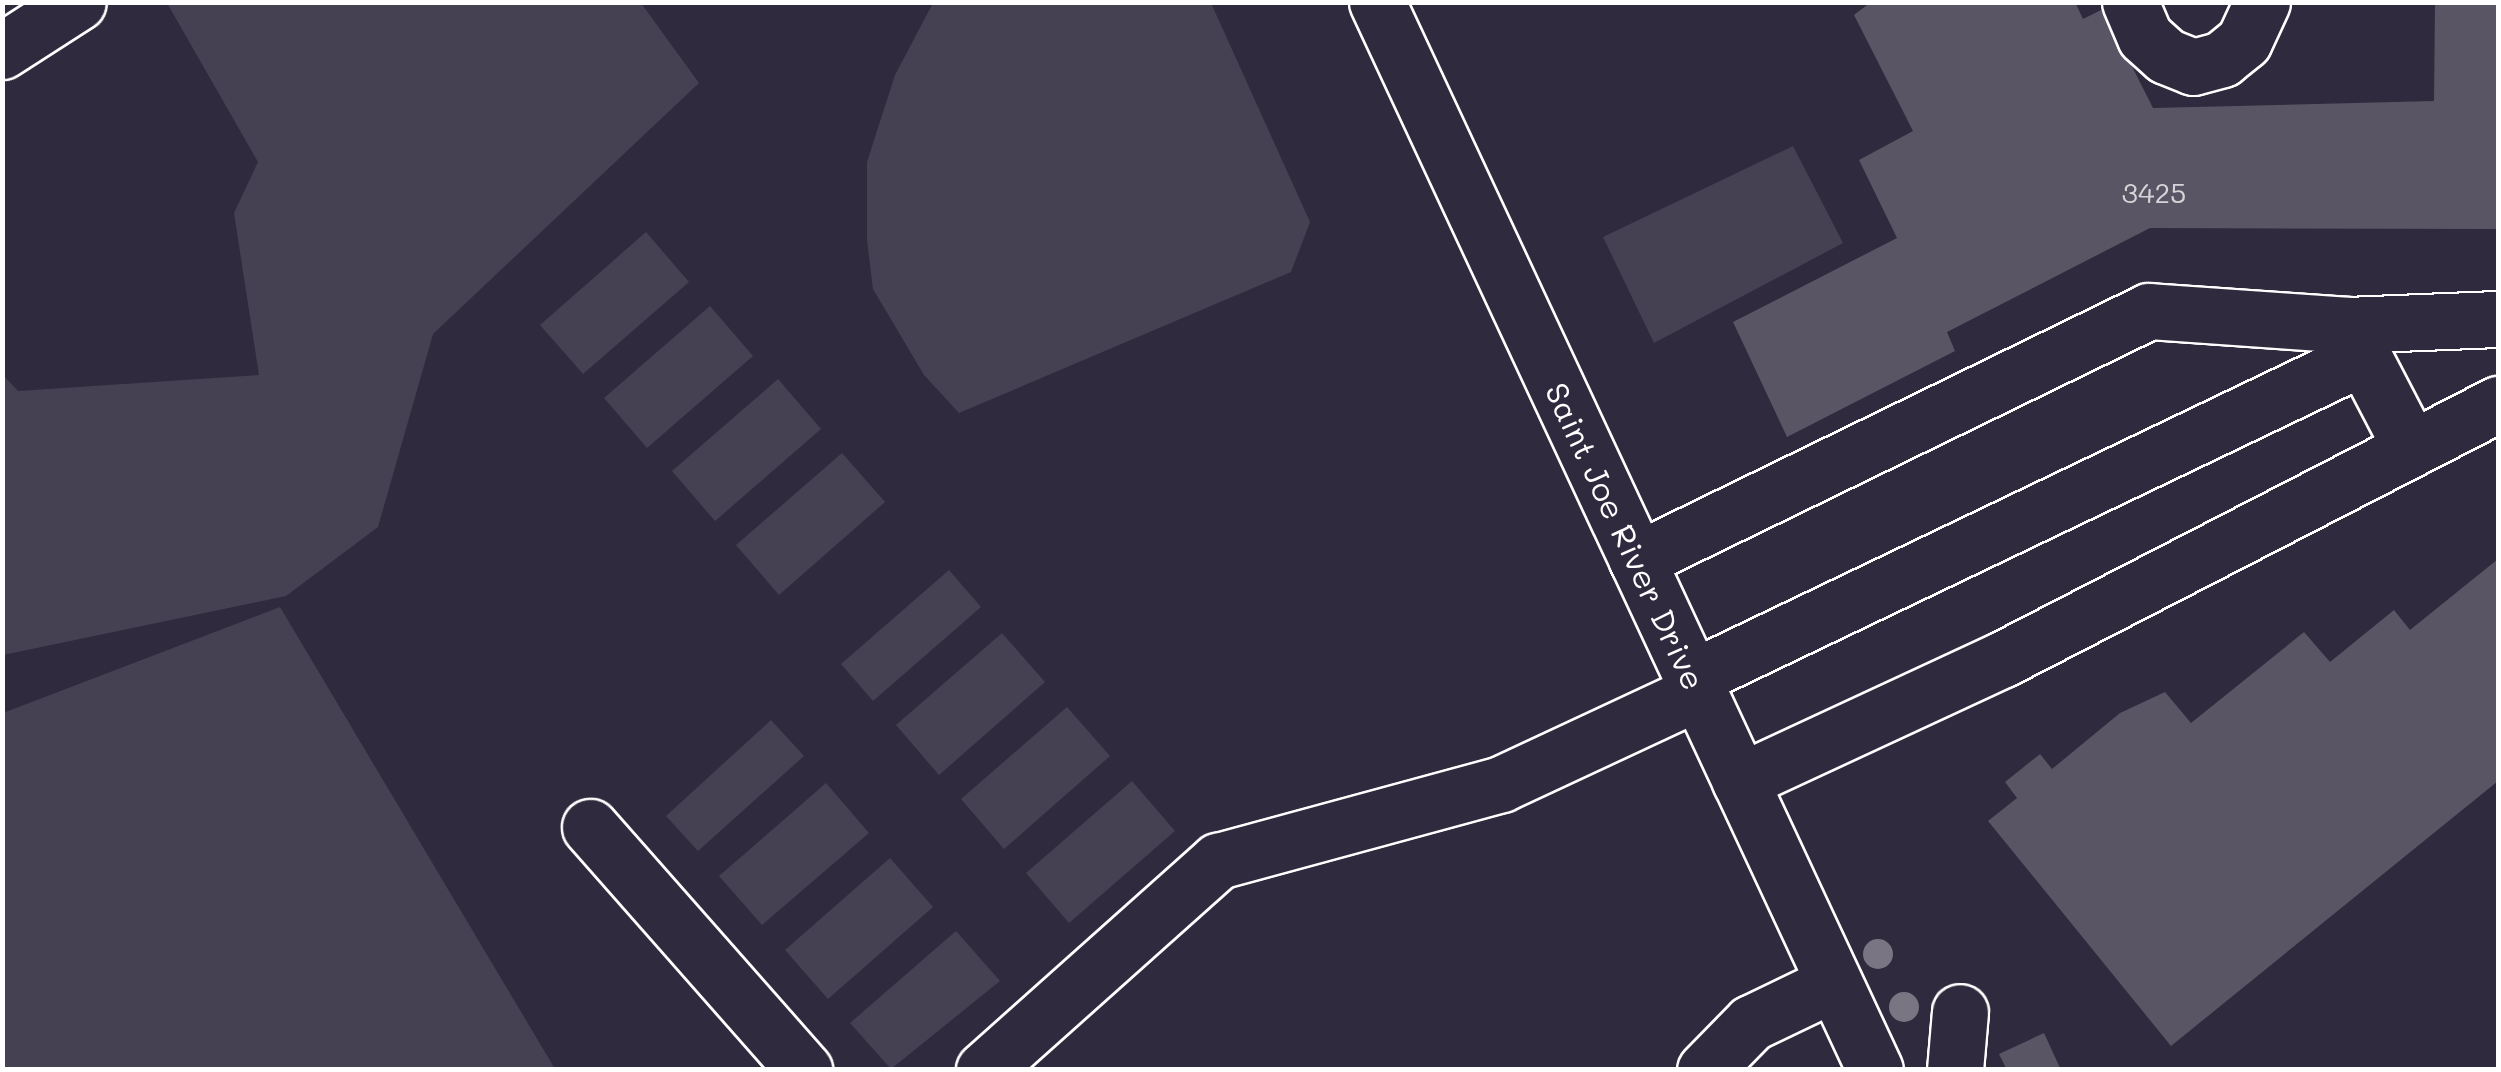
<!DOCTYPE html>
<html>
<head>
<meta charset="utf-8">
<style>
  body { margin:0 }
  #map { position:relative; width:2501px; height:1072px; overflow:hidden; background:#2f2a3d; font-family:Mali,sans-serif }
  div>[style] { position:absolute }
  [style*='--x'] { left:calc(var(--x)*1px); top:calc(var(--y)*1px); width:calc(var(--w)*1px); rotate:calc(var(--a)*1deg) }
  .green>* { inset:0; background:#464152 }
  .building>* { inset:0; background:#595564 }
  .roads { filter:drop-shadow(2px 0 #fff) drop-shadow(-2px 0 #fff) drop-shadow(0 2px #fff) drop-shadow(0 -2px #fff) }
  .minor>* { height:55px; margin:-27.5px; padding:0 27.5px; transform-origin:27.5px; border-radius:27.5px; background:#2f2a3d }
  .major>* { height:55px; margin:-27.5px; padding:0 27.5px; transform-origin:27.5px; border-radius:27.5px; background:#2f2a3d }
  .trees>* { width:30px; height:30px; margin:-15px; border-radius:50%; background:#797582 }
  span { translate:-50% -50%; white-space:nowrap; text-align:center; line-height:1.15; -webkit-text-stroke:8px #2f2a3d; paint-order:stroke }
  .number-label { font-size:28px; color:#d6d4d8 }
  .number-label span { -webkit-text-stroke-width:0 }
  .street-label { font-size:32px; color:#fff }
  .frame { position:absolute; inset:0; border:5px solid #fff; pointer-events:none }
</style>
</head>
<body>
<div id="map">
  <div class="green">
    <div style="clip-path:polygon(167px 3px,641px 3px,699px 83px,433px 334px,378px 527px,286px 596px,3px 655px,3px 375px,18px 391px,259px 375px,234px 213px,258px 162px)"></div>
    <div style="clip-path:polygon(933px 3px,1211px 3px,1310px 222px,1291px 272px,959px 413px,924px 375px,873px 289px,867px 240px,867px 162px,895px 75px)"></div>
    <div style="clip-path:polygon(1793px 146px,1843px 243px,1654px 343px,1603px 237px)"></div>
    <div style="clip-path:polygon(646px 232px,689px 282px,583px 374px,540px 325px)"></div>
    <div style="clip-path:polygon(710px 306px,753px 356px,647px 448px,604px 398px)"></div>
    <div style="clip-path:polygon(778px 379px,821px 429px,715px 521px,672px 471px)"></div>
    <div style="clip-path:polygon(842px 453px,885px 502px,779px 595px,736px 545px)"></div>
    <div style="clip-path:polygon(949px 570px,981px 607px,873px 701px,841px 664px)"></div>
    <div style="clip-path:polygon(280px 607px,555px 1069px,3px 1069px,3px 713px)"></div>
    <div style="clip-path:polygon(1002px 633px,1045px 682px,939px 775px,896px 725px)"></div>
    <div style="clip-path:polygon(1067px 707px,1110px 756px,1004px 849px,961px 799px)"></div>
    <div style="clip-path:polygon(771px 720px,804px 756px,698px 851px,666px 816px)"></div>
    <div style="clip-path:polygon(1132px 781px,1175px 831px,1069px 923px,1026px 873px)"></div>
    <div style="clip-path:polygon(826px 783px,869px 833px,762px 925px,719px 876px)"></div>
    <div style="clip-path:polygon(890px 858px,933px 907px,828px 999px,785px 950px)"></div>
    <div style="clip-path:polygon(956px 931px,1000px 981px,891px 1069px,850px 1023px)"></div>
  </div>
  <div class="building">
    <div style="clip-path:polygon(1871px 2px,2075px 2px,2083px 19px,2103px 9px,2153px 108px,2434px 101px,2435px 2px,2498px 2px,2498px 229px,2150px 228px,1947px 332px,1955px 351px,1787px 437px,1733px 322px,1897px 238px,1859px 160px,1913px 131px,1854px 15px)"></div>
    <div style="clip-path:polygon(2498px 559px,2498px 781px,2171px 1046px,1988px 821px,2017px 798px,2005px 782px,2040px 754px,2052px 769px,2120px 713px,2165px 692px,2191px 723px,2304px 632px,2330px 662px,2394px 610px,2410px 630px)"></div>
    <div style="clip-path:polygon(2044px 1033px,2061px 1070px,2007px 1070px,1999px 1054px)"></div>
  </div>
  <div class="roads">
    <div class="minor">
      <div style="--x:2130;--y:2;--w:38;--a:67"></div>
      <div style="--x:2145;--y:37;--w:28;--a:42"></div>
      <div style="--x:2166;--y:56;--w:29;--a:22"></div>
      <div style="--x:2193;--y:67;--w:30;--a:-15"></div>
      <div style="--x:2222;--y:59;--w:28;--a:-39"></div>
      <div style="--x:2244;--y:41;--w:43;--a:-65.2"></div>
      <div style="--x:2;--y:51;--w:90;--a:-32.8"></div>
      <div style="--x:2347;--y:325;--w:151;--a:-2.3"></div>
      <div style="--x:1637;--y:560;--w:569;--a:-25.93"></div>
      <div style="--x:2149;--y:311;--w:198;--a:4"></div>
      <div style="--x:2347;--y:325;--w:139;--a:62.5"></div>
      <div style="--x:1692;--y:678;--w:744;--a:-25.57"></div>
      <div style="--x:1740;--y:781;--w:290;--a:-24.9"></div>
      <div style="--x:2003;--y:659;--w:557;--a:-27.26"></div>
      <div style="--x:590;--y:827;--w:324;--a:48.6"></div>
      <div style="--x:984;--y:1070;--w:314;--a:-41.8"></div>
      <div style="--x:1218;--y:861;--w:293;--a:-15.2"></div>
      <div style="--x:1501;--y:784;--w:217;--a:-25"></div>
      <div style="--x:1705;--y:1070;--w:66;--a:-45.6"></div>
      <div style="--x:1751;--y:1023;--w:92;--a:-25.7"></div>
      <div style="--x:1955;--y:1070;--w:58;--a:-85.1"></div>
    </div>
    <div class="major">
      <div style="--x:1377;--y:2;--w:1178;--a:65"></div>
    </div>
  </div>
  <div class="trees">
    <div style="left:1878px;top:954px"></div>
    <div style="left:1904px;top:1007px"></div>
  </div>
  <div class="number-label">
    <span style="left:2154px;top:192px">3425</span>
  </div>
  <div class="street-label">
    <span style="left:1626px;top:536px;rotate:65deg">Saint Joe River Drive</span>
  </div>
  <div class="frame"></div>
</div>
</body>
</html>
